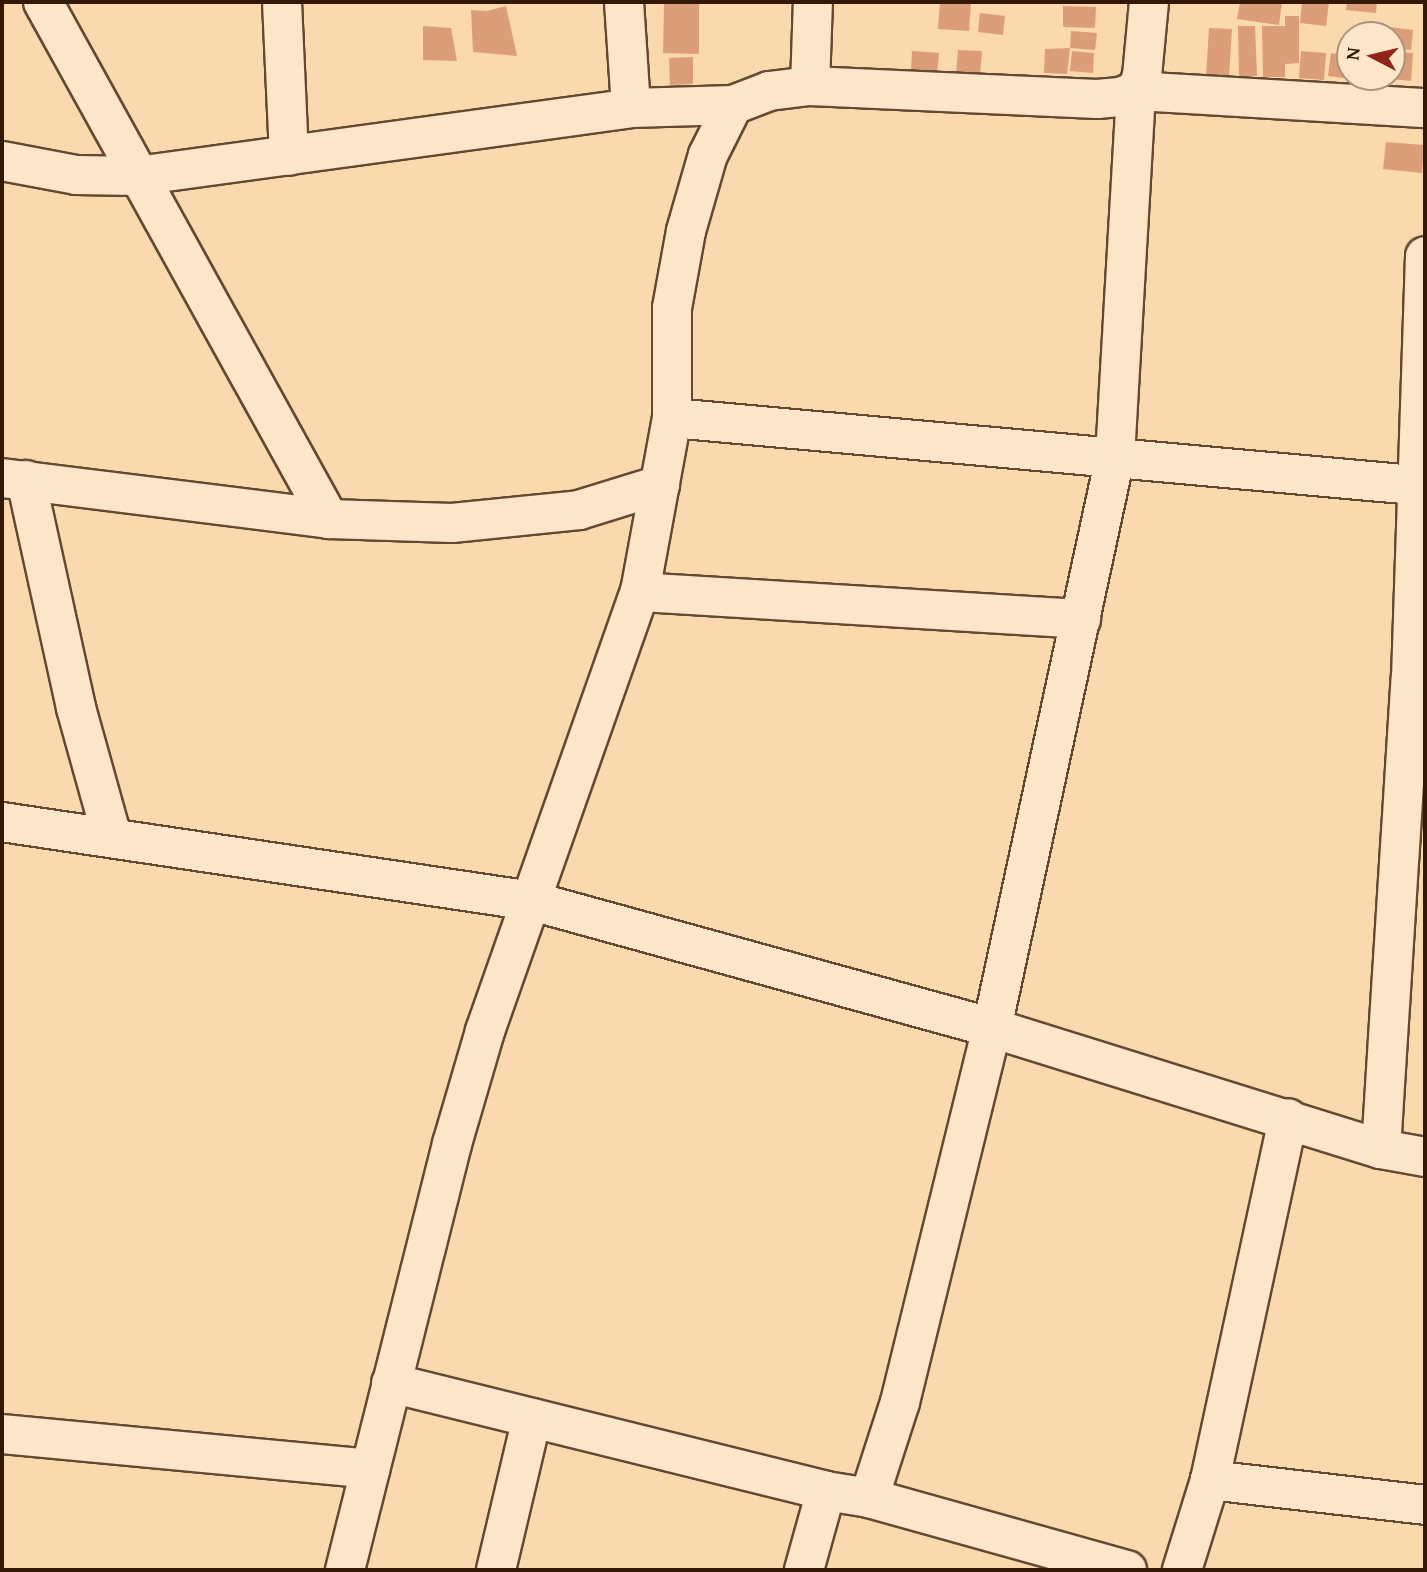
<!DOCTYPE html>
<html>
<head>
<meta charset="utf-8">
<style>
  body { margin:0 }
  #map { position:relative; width:1427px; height:1572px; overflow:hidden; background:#f9d9ad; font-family:"Gentium Book Plus",serif }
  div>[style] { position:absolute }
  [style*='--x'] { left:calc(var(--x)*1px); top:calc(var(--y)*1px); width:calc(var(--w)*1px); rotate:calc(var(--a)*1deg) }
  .building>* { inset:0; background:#db9e78 }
  .roads { filter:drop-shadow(2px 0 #644830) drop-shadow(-2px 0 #644830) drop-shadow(0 2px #644830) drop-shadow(0 -2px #644830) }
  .minor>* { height:38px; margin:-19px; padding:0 19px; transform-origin:19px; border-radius:19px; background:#fbe6ca }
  span { translate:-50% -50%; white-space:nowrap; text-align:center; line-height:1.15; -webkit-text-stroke:7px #fbe6ca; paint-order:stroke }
  .frame { position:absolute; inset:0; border:4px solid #331707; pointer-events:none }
  .north { position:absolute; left:1336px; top:21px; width:70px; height:70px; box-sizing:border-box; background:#fbe6ca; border:2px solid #ab937c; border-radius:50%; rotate:277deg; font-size:19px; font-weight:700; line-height:28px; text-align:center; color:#331707 }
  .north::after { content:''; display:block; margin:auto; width:24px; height:32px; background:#8f2418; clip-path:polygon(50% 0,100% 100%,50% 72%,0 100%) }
</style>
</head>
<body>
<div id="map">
  <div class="building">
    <div style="clip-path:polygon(664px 2px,699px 2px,699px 54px,663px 53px)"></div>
    <div style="clip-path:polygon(940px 2px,971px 2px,969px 31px,938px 29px)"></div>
    <div style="clip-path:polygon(1240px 2px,1282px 2px,1279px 25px,1237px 19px)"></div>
    <div style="clip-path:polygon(1302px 2px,1329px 2px,1326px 26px,1300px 23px)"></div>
    <div style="clip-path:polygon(1347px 2px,1377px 2px,1376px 13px,1346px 10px)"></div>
    <div style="clip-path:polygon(506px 6px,517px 56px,473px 52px,471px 10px,487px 11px)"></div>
    <div style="clip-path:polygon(1063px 6px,1096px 7px,1095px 28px,1063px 27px)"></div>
    <div style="clip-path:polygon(980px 13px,1005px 16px,1003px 35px,978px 32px)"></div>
    <div style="clip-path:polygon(1285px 16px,1299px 16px,1299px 63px,1285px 64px,1285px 77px,1263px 77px,1262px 26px,1285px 26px)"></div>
    <div style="clip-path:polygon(423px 26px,451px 28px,457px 61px,423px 60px)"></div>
    <div style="clip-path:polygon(1238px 26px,1255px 26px,1257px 76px,1239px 76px)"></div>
    <div style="clip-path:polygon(1390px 27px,1413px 30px,1411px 50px,1392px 48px)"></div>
    <div style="clip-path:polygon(1209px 28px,1232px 29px,1229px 77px,1206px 76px)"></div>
    <div style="clip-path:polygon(1071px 31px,1097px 33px,1095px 50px,1070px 48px)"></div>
    <div style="clip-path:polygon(1070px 48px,1067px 74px,1044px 73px,1045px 49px)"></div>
    <div style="clip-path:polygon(958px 50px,982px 51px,980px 76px,956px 74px)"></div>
    <div style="clip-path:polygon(912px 51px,939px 53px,937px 74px,911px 71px)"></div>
    <div style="clip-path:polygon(1072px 51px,1094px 53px,1093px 73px,1070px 71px)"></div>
    <div style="clip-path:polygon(1301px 51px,1326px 53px,1324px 80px,1299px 78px)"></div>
    <div style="clip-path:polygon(1392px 51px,1413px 53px,1411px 81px,1392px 79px)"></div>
    <div style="clip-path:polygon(1331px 53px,1350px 56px,1350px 77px,1361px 77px,1361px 80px,1328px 76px)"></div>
    <div style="clip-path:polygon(693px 57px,693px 84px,670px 85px,669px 58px)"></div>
    <div style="clip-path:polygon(1386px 142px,1424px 145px,1422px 173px,1383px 169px)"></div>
  </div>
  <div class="roads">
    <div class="minor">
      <div style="--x:43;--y:2;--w:591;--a:61.05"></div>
      <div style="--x:282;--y:2;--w:154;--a:87.4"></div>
      <div style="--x:624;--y:2;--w:106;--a:86.2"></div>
      <div style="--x:810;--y:86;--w:84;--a:-88"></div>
      <div style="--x:2;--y:161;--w:75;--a:10.7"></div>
      <div style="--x:76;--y:175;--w:61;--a:0.9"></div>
      <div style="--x:137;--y:176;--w:499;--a:-7.8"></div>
      <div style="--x:631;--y:108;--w:102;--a:-1.7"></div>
      <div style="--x:672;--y:418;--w:756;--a:5.16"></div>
      <div style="--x:2;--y:478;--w:330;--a:7.1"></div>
      <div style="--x:329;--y:519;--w:123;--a:1.9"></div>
      <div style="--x:452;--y:523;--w:128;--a:-5.8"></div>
      <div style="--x:579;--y:510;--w:85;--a:-17.2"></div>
      <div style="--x:26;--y:480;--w:233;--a:77.6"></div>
      <div style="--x:76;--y:708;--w:134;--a:74.4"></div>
      <div style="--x:640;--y:592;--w:442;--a:3.5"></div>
      <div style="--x:2;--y:822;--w:536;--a:8.48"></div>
      <div style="--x:532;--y:901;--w:477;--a:15.4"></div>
      <div style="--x:992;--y:1028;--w:407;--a:17.3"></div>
      <div style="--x:1381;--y:1149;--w:45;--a:10.3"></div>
      <div style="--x:1381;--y:1149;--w:472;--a:-86.4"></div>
      <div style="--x:1411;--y:678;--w:422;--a:-88.1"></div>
      <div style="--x:391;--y:1383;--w:448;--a:13.9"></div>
      <div style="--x:826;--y:1491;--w:44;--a:9.2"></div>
      <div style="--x:869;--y:1498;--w:268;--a:15.6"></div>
      <div style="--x:2;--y:1434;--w:370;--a:5.4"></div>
      <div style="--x:1210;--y:1480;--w:216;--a:6.6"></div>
      <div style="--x:869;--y:1498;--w:101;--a:-72.1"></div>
      <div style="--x:900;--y:1402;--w:385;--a:-76.2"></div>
      <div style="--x:992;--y:1028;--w:584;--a:-77.84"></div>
      <div style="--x:1115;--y:457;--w:367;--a:-86.7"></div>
      <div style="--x:1136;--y:91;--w:289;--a:3.4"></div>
      <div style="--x:345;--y:1570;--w:439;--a:-75.9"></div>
      <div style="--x:452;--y:1144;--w:118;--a:-73.7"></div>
      <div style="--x:485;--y:1031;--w:466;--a:-70.6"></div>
      <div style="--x:640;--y:592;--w:177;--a:-79.6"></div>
      <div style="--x:672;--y:418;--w:110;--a:-90"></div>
      <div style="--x:672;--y:308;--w:78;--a:-79.7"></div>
      <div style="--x:686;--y:231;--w:79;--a:-73.9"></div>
      <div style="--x:708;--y:155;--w:56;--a:-63.4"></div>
      <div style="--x:733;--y:105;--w:39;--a:-21"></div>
      <div style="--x:769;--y:91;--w:41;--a:-7"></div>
      <div style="--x:810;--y:86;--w:287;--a:2.6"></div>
      <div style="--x:1097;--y:99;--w:23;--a:-5"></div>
      <div style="--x:1120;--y:97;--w:17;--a:-21"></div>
      <div style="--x:1136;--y:91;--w:16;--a:-68"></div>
      <div style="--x:1142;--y:76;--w:74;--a:-84.6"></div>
      <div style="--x:496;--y:1570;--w:156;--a:-76.7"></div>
      <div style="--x:804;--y:1570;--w:82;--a:-74.4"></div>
      <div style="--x:1182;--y:1570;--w:94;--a:-72.7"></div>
      <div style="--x:1210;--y:1480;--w:370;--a:-77.8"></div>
    </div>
  </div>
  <div class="frame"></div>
  <div class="north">N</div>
</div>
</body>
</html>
